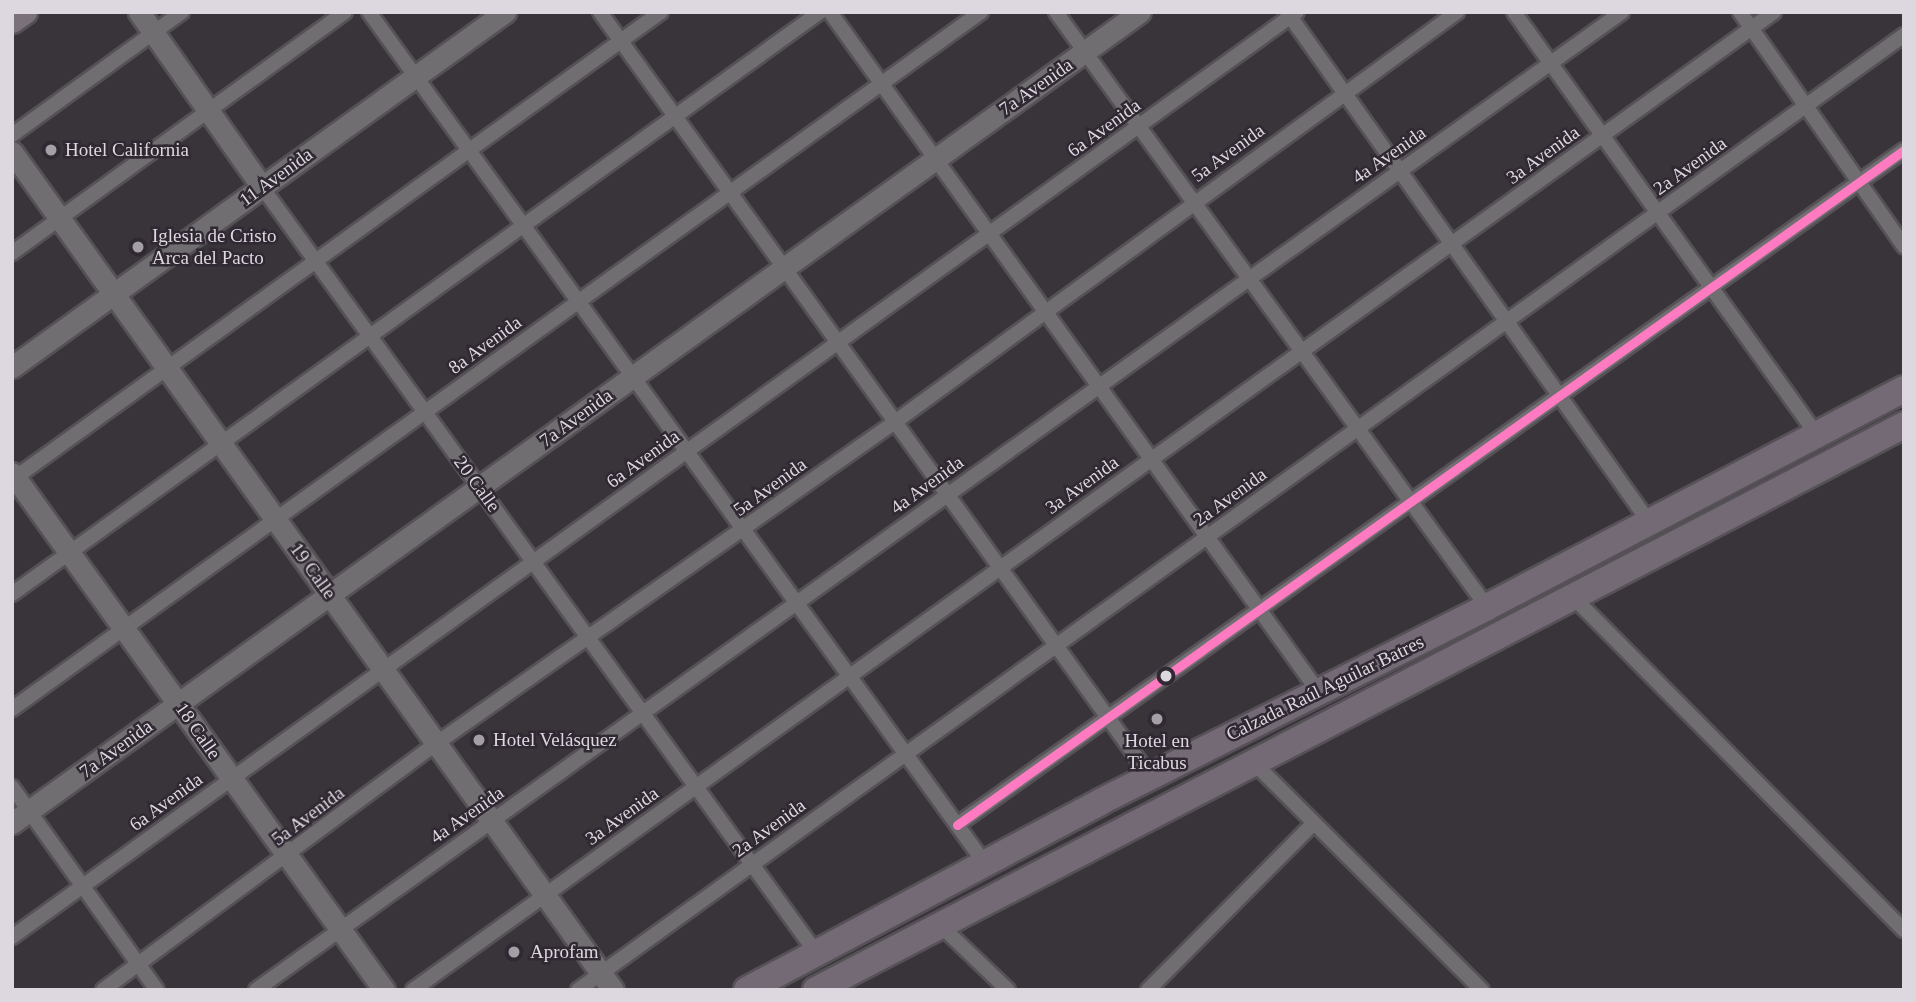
<!DOCTYPE html>
<html>
<head>
<meta charset="utf-8">
<style>
  body { margin:0 }
  #map { position:relative; width:1916px; height:1002px; overflow:hidden; background:#39343a; font-family:Georgia,serif }
  div>[style] { position:absolute }
  [style*='--x'] { left:calc(var(--x)*1px); top:calc(var(--y)*1px); width:calc(var(--w)*1px); rotate:calc(var(--a)*1deg) }
  .roads { filter:drop-shadow(2px 0 #565157) drop-shadow(-2px 0 #565157) drop-shadow(0 2px #565157) drop-shadow(0 -2px #565157) }
  .street>* { height:14px; margin:-7px; padding:0 7px; transform-origin:7px; border-radius:7px; background:#716e72 }
  .secondary>* { height:21px; margin:-10.5px; padding:0 10.5px; transform-origin:10.5px; border-radius:10.5px; background:#716e72 }
  .primary>* { height:23px; margin:-11.5px; padding:0 11.5px; transform-origin:11.5px; border-radius:11.5px; background:#7a717b }
  .highway>* { height:26px; margin:-13px; padding:0 13px; transform-origin:13px; border-radius:13px; background:#746a76 }
  .bus-1>* { height:9px; margin:-4.5px; padding:0 4.5px; transform-origin:4.5px; border-radius:4.5px; background:#fe7ac1 }
  .dots>* { width:19px; height:19px; translate:-50% -50%; box-sizing:border-box; border:4px solid #302832; border-radius:50% }
  span { translate:-50% -50%; white-space:nowrap; text-align:center; line-height:1.15; -webkit-text-stroke:5px #302832; paint-order:stroke }
  .street-label { font-size:19px; color:#ddd8df }
  .poi-label { font-size:19px; color:#ddd8df }
  .left { translate:0 -50%; text-align:left }
  .frame { position:absolute; inset:0; border:14px solid #ddd8df; pointer-events:none }
</style>
</head>
<body>
<div id="map">
  <div class="roads">
    <div class="street">
      <div style="--x:369;--y:12;--w:1053;--a:54.12"></div>
      <div style="--x:600;--y:12;--w:941;--a:54.25"></div>
      <div style="--x:830;--y:12;--w:836;--a:54.3"></div>
      <div style="--x:1056;--y:12;--w:735;--a:54.08"></div>
      <div style="--x:1287;--y:12;--w:625;--a:54.63"></div>
      <div style="--x:1514;--y:12;--w:520;--a:54.39"></div>
      <div style="--x:1740;--y:12;--w:286;--a:55"></div>
      <div style="--x:12;--y:135;--w:210;--a:-35.9"></div>
      <div style="--x:262;--y:187;--w:947;--a:54.11"></div>
      <div style="--x:12;--y:253;--w:411;--a:-35.9"></div>
      <div style="--x:12;--y:480;--w:800;--a:-35.8"></div>
      <div style="--x:12;--y:594;--w:996;--a:-35.77"></div>
      <div style="--x:1572;--y:596;--w:471;--a:45.2"></div>
      <div style="--x:12;--y:709;--w:1194;--a:-35.73"></div>
      <div style="--x:1253;--y:762;--w:323;--a:44.9"></div>
      <div style="--x:12;--y:787;--w:249;--a:54.5"></div>
      <div style="--x:957;--y:825;--w:1163;--a:-35.48"></div>
      <div style="--x:940;--y:925;--w:94;--a:43.7"></div>
      <div style="--x:12;--y:937;--w:1583;--a:-35.75"></div>
      <div style="--x:103;--y:990;--w:415;--a:-36.5"></div>
      <div style="--x:437;--y:743;--w:559;--a:-35.03"></div>
      <div style="--x:895;--y:422;--w:696;--a:-36.11"></div>
      <div style="--x:256;--y:990;--w:1680;--a:-35.6"></div>
      <div style="--x:413;--y:990;--w:1676;--a:-35.7"></div>
      <div style="--x:578;--y:990;--w:1634;--a:-35.76"></div>
      <div style="--x:1148;--y:990;--w:235;--a:-45.2"></div>
    </div>
    <div class="secondary">
      <div style="--x:139;--y:12;--w:214;--a:54.9"></div>
      <div style="--x:12;--y:152;--w:1031;--a:54.35"></div>
      <div style="--x:12;--y:367;--w:608;--a:-35.76"></div>
      <div style="--x:12;--y:473;--w:637;--a:54.26"></div>
      <div style="--x:12;--y:823;--w:1389;--a:-35.72"></div>
    </div>
    <div class="primary">
      <div style="--x:12;--y:21;--w:16;--a:-35"></div>
    </div>
    <div class="highway">
      <div style="--x:747;--y:990;--w:400;--a:-28"></div>
      <div style="--x:1100;--y:802;--w:433;--a:-26.7"></div>
      <div style="--x:1487;--y:607;--w:471;--a:-27.6"></div>
      <div style="--x:816;--y:990;--w:1226;--a:-27.44"></div>
    </div>
  </div>
  <div class="bus-1">
    <div style="--x:957;--y:825;--w:1163;--a:-35.48"></div>
  </div>
  <div class="dots">
    <div style="left:51px;top:150px;background:#a49fa5"></div>
    <div style="left:138px;top:247px;background:#a49fa5"></div>
    <div style="left:1166px;top:676px;background:#ddd8df"></div>
    <div style="left:1157px;top:719px;background:#a49fa5"></div>
    <div style="left:479px;top:740px;background:#a49fa5"></div>
    <div style="left:514px;top:952px;background:#a49fa5"></div>
  </div>
  <div class="street-label">
    <span style="left:1036px;top:87px;rotate:-35deg">7a Avenida</span>
    <span style="left:1104px;top:128px;rotate:-36deg">6a Avenida</span>
    <span style="left:1228px;top:153px;rotate:-36deg">5a Avenida</span>
    <span style="left:1389px;top:155px;rotate:-35deg">4a Avenida</span>
    <span style="left:1543px;top:155px;rotate:-36deg">3a Avenida</span>
    <span style="left:1690px;top:166px;rotate:-36deg">2a Avenida</span>
    <span style="left:276px;top:177px;rotate:-36deg">11 Avenida</span>
    <span style="left:485px;top:345px;rotate:-36deg">8a Avenida</span>
    <span style="left:576px;top:418px;rotate:-36deg">7a Avenida</span>
    <span style="left:643px;top:459px;rotate:-36deg">6a Avenida</span>
    <span style="left:477px;top:484px;rotate:54deg">20 Calle</span>
    <span style="left:927px;top:485px;rotate:-36deg">4a Avenida</span>
    <span style="left:1082px;top:485px;rotate:-36deg">3a Avenida</span>
    <span style="left:770px;top:487px;rotate:-36deg">5a Avenida</span>
    <span style="left:1230px;top:497px;rotate:-36deg">2a Avenida</span>
    <span style="left:313px;top:571px;rotate:54deg">19 Calle</span>
    <span style="left:1325px;top:688px;rotate:-26deg">Calzada Raúl Aguilar Batres</span>
    <span style="left:198px;top:731px;rotate:55deg">18 Calle</span>
    <span style="left:116px;top:749px;rotate:-36deg">7a Avenida</span>
    <span style="left:166px;top:802px;rotate:-36deg">6a Avenida</span>
    <span style="left:467px;top:815px;rotate:-35deg">4a Avenida</span>
    <span style="left:308px;top:816px;rotate:-37deg">5a Avenida</span>
    <span style="left:622px;top:816px;rotate:-36deg">3a Avenida</span>
    <span style="left:769px;top:828px;rotate:-36deg">2a Avenida</span>
  </div>
  <div class="poi-label">
    <span class="left" style="left:65px;top:150px">Hotel California</span>
    <span class="left" style="left:152px;top:247px">Iglesia de Cristo<br>Arca del Pacto</span>
    <span class="left" style="left:493px;top:740px">Hotel Velásquez</span>
    <span style="left:1157px;top:752px">Hotel en<br>Ticabus</span>
    <span class="left" style="left:530px;top:952px">Aprofam</span>
  </div>
  <div class="frame"></div>
</div>
</body>
</html>
